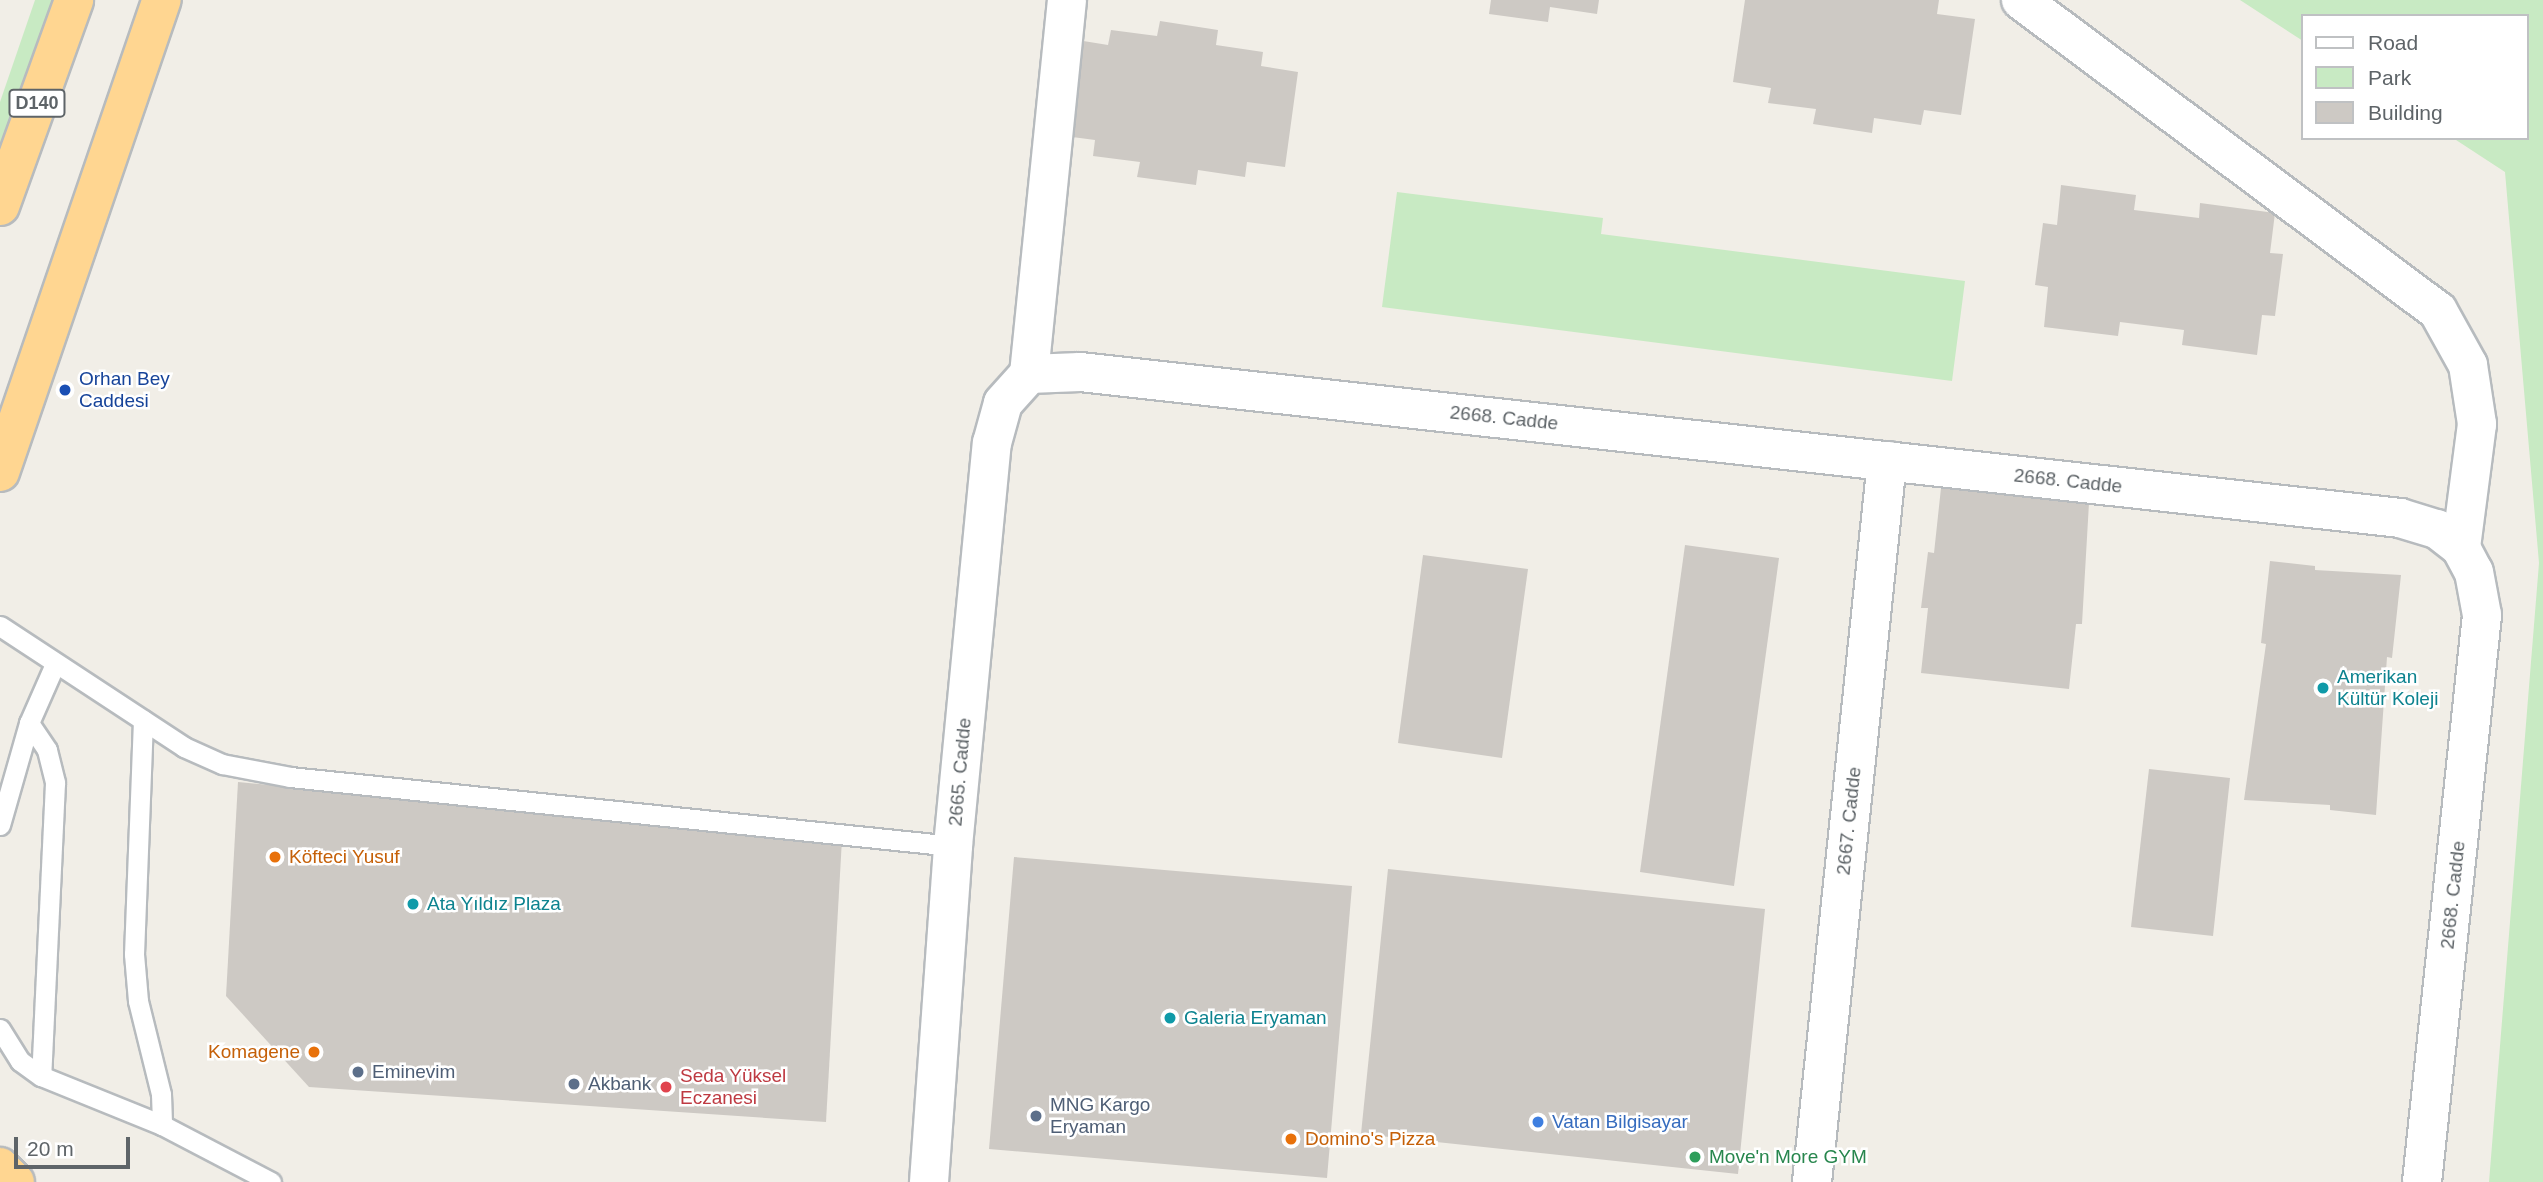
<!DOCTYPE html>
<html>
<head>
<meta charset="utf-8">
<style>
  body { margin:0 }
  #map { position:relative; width:2543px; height:1182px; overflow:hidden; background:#f1eee7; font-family:Helvetica,sans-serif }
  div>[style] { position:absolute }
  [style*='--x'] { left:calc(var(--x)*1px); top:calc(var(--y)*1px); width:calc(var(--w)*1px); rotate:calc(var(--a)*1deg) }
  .green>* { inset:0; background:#c8eac3 }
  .building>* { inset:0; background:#cdc9c4 }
  .roads { filter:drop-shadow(2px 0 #b7bbbe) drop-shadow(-2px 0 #b7bbbe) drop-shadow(0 2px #b7bbbe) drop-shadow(0 -2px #b7bbbe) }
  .lane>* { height:19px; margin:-9.5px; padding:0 9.5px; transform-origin:9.5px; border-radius:9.5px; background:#fff }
  .street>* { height:38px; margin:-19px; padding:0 19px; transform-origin:19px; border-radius:19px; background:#fff }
  .secondary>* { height:38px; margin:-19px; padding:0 19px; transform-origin:19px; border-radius:19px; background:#fff }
  .highway>* { height:38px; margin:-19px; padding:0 19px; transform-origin:19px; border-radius:19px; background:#ffd691 }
  .dots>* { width:19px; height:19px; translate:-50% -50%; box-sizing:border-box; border:4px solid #fff; border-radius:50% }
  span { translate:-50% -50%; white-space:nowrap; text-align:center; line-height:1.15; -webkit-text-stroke:5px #fff; paint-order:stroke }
  .shield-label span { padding:2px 5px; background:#fff; border:2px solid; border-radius:5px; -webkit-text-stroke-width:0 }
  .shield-label { font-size:18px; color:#5e6468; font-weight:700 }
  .transit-label { font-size:19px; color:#164399 }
  .left { translate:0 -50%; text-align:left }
  .street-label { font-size:19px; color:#5e6468 }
  .culture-label { font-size:19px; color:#0d838f }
  .food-label { font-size:19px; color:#c56008 }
  .right { translate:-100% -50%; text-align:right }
  .service-label { font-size:19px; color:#4e5e75 }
  .health-label { font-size:19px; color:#be3a42 }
  .shop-label { font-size:19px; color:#366cbe }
  .leisure-label { font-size:19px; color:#27864d }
  .legend { position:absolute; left:2301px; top:14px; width:228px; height:126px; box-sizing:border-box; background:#fff; border:2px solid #bfc1c3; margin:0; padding:9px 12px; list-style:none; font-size:21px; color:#5e6468 }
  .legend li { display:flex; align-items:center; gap:14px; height:35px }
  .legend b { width:35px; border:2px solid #bfc1c3 }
  .scale { position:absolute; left:14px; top:1137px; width:116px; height:32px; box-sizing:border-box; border:4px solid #5e6468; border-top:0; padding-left:9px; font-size:21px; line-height:24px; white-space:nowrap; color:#5e6468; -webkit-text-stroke:5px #fff; paint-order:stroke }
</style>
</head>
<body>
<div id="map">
  <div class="green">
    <div style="clip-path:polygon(35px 0,55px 0,0 159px,0 102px)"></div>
    <div style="clip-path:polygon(2240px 0,2543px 0,2543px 1182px,2489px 1182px,2539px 563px,2505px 172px,2453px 138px,2527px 138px,2527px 16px,2303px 16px,2303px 41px)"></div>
    <div style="clip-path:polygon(1397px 192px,1603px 218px,1601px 234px,1965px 281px,1952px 381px,1382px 307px)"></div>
  </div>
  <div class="building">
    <div style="clip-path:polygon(1491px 0,1599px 0,1597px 14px,1550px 7px,1548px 22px,1489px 14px)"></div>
    <div style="clip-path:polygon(1745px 0,1939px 0,1937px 14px,1975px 19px,1961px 115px,1924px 110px,1921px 125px,1874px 118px,1872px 133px,1813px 124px,1816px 109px,1768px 103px,1771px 88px,1733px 82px)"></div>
    <div style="clip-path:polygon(1160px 21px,1218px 30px,1216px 45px,1263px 52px,1261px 66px,1298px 72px,1285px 167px,1247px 162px,1245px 177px,1198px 170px,1196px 185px,1137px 177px,1140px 162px,1093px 156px,1095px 140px,1057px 135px,1071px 39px,1108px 45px,1111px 30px,1157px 36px)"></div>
    <div style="clip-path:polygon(2061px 185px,2136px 195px,2134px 210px,2199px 218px,2200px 203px,2275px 213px,2270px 253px,2283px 254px,2275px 316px,2262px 315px,2257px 355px,2182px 345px,2184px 330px,2120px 322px,2118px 336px,2044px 327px,2048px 287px,2035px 285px,2043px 223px,2057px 225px)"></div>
    <div style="clip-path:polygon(1941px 488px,2089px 503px,2082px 624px,2076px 624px,2069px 689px,1921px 673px,1928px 608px,1921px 608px,1928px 552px,1934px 553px)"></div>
    <div style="clip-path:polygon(1685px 545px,1779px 558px,1734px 886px,1640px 872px)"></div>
    <div style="clip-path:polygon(1423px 555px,1528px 569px,1502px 758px,1398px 743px)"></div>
    <div style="clip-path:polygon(2270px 561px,2315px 566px,2315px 570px,2401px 575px,2392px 658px,2387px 657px,2376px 815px,2330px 810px,2330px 805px,2244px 800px,2266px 644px,2261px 643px)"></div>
    <div style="clip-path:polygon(2149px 769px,2230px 778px,2213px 936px,2131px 927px)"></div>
    <div style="clip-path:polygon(238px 782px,842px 839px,826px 1122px,309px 1087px,226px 996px)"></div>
    <div style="clip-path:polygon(1014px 857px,1352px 886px,1327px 1178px,989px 1149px)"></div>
    <div style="clip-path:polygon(1388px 869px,1765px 909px,1738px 1174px,1361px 1134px)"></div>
  </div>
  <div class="roads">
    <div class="lane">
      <div style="--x:0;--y:626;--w:220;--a:33.3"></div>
      <div style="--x:184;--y:747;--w:42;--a:24.1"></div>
      <div style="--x:222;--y:764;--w:69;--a:10.8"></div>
      <div style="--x:290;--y:777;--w:667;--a:5.94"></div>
      <div style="--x:143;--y:720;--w:234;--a:92.2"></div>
      <div style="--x:134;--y:954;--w:47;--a:85.1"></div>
      <div style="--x:138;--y:1001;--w:96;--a:76.1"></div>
      <div style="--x:161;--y:1094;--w:31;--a:88"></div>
      <div style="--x:29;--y:723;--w:32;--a:56"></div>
      <div style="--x:47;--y:750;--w:34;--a:76"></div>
      <div style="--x:55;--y:783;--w:293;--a:92.7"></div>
      <div style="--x:0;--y:825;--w:106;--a:-74.1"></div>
      <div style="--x:29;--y:723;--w:64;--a:-66.2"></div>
      <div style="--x:0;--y:1029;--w:38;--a:58"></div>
      <div style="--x:20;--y:1061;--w:26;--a:36"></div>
      <div style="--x:41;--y:1076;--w:131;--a:22"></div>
      <div style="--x:162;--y:1125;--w:123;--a:27.6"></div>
    </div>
    <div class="street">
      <div style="--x:2021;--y:0;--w:520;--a:36.72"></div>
      <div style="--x:2438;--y:311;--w:62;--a:60.9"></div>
      <div style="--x:2468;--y:365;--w:60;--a:81.3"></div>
      <div style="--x:2477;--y:424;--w:125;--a:97.4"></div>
      <div style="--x:1029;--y:374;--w:376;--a:-84.2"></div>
      <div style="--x:1812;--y:1182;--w:725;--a:-84.06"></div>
    </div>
    <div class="secondary">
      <div style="--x:929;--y:1182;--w:337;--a:-85.9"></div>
      <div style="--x:953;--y:846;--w:405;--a:-84.5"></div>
      <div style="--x:992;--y:443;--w:41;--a:-74.6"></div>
      <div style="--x:1003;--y:403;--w:39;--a:-48"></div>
      <div style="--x:1029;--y:374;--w:51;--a:-2.2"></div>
      <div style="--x:1080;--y:372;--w:1328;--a:6.31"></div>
      <div style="--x:2400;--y:518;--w:39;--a:17"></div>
      <div style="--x:2437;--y:529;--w:31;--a:38"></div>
      <div style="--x:2461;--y:548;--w:27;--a:62"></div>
      <div style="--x:2474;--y:572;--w:44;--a:79.5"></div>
      <div style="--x:2482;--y:615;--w:570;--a:96.04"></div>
    </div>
    <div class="highway">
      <div style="--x:0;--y:206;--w:219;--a:-70.2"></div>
      <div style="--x:0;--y:472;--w:499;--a:-71.1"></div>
      <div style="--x:0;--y:1167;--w:21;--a:45"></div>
    </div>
  </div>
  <div class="dots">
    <div style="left:65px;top:390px;background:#1a4fb4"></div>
    <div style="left:2323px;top:688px;background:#0f9aa8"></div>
    <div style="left:275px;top:857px;background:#e8710a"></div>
    <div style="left:413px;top:904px;background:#0f9aa8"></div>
    <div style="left:1170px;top:1018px;background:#0f9aa8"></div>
    <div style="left:314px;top:1052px;background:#e8710a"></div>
    <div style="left:358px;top:1072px;background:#5c6f8a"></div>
    <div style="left:574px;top:1084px;background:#5c6f8a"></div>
    <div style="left:666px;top:1087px;background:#e0444e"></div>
    <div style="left:1036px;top:1116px;background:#5c6f8a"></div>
    <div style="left:1538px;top:1122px;background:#3f7fe0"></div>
    <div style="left:1291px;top:1139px;background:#e8710a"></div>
    <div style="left:1695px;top:1157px;background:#2e9e5b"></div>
  </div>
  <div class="shield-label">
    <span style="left:37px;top:103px">D140</span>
  </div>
  <div class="transit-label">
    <span class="left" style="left:79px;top:390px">Orhan Bey<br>Caddesi</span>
  </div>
  <div class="street-label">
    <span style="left:1504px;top:418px;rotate:6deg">2668. Cadde</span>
    <span style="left:2068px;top:481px;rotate:6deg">2668. Cadde</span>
    <span style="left:960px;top:772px;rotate:-85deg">2665. Cadde</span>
    <span style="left:1849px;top:821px;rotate:-84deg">2667. Cadde</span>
    <span style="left:2453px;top:895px;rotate:-84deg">2668. Cadde</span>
  </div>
  <div class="culture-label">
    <span class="left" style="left:2337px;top:688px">Amerikan<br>Kültür Koleji</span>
    <span class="left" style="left:427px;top:904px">Ata Yıldız Plaza</span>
    <span class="left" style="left:1184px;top:1018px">Galeria Eryaman</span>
  </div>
  <div class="food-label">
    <span class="left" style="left:289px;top:857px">Köfteci Yusuf</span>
    <span class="right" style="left:300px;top:1052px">Komagene</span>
    <span class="left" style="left:1305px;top:1139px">Domino's Pizza</span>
  </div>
  <div class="service-label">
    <span class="left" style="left:372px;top:1072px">Eminevim</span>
    <span class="left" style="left:588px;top:1084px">Akbank</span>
    <span class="left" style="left:1050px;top:1116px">MNG Kargo<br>Eryaman</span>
  </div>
  <div class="health-label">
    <span class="left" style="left:680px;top:1087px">Seda Yüksel<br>Eczanesi</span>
  </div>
  <div class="shop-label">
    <span class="left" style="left:1552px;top:1122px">Vatan Bilgisayar</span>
  </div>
  <div class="leisure-label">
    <span class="left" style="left:1709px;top:1157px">Move'n More GYM</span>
  </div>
  <ul class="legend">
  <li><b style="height:9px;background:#fff"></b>Road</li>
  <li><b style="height:19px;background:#c8eac3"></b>Park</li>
  <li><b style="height:19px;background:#cdc9c4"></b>Building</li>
  </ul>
  <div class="scale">20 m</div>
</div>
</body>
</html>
